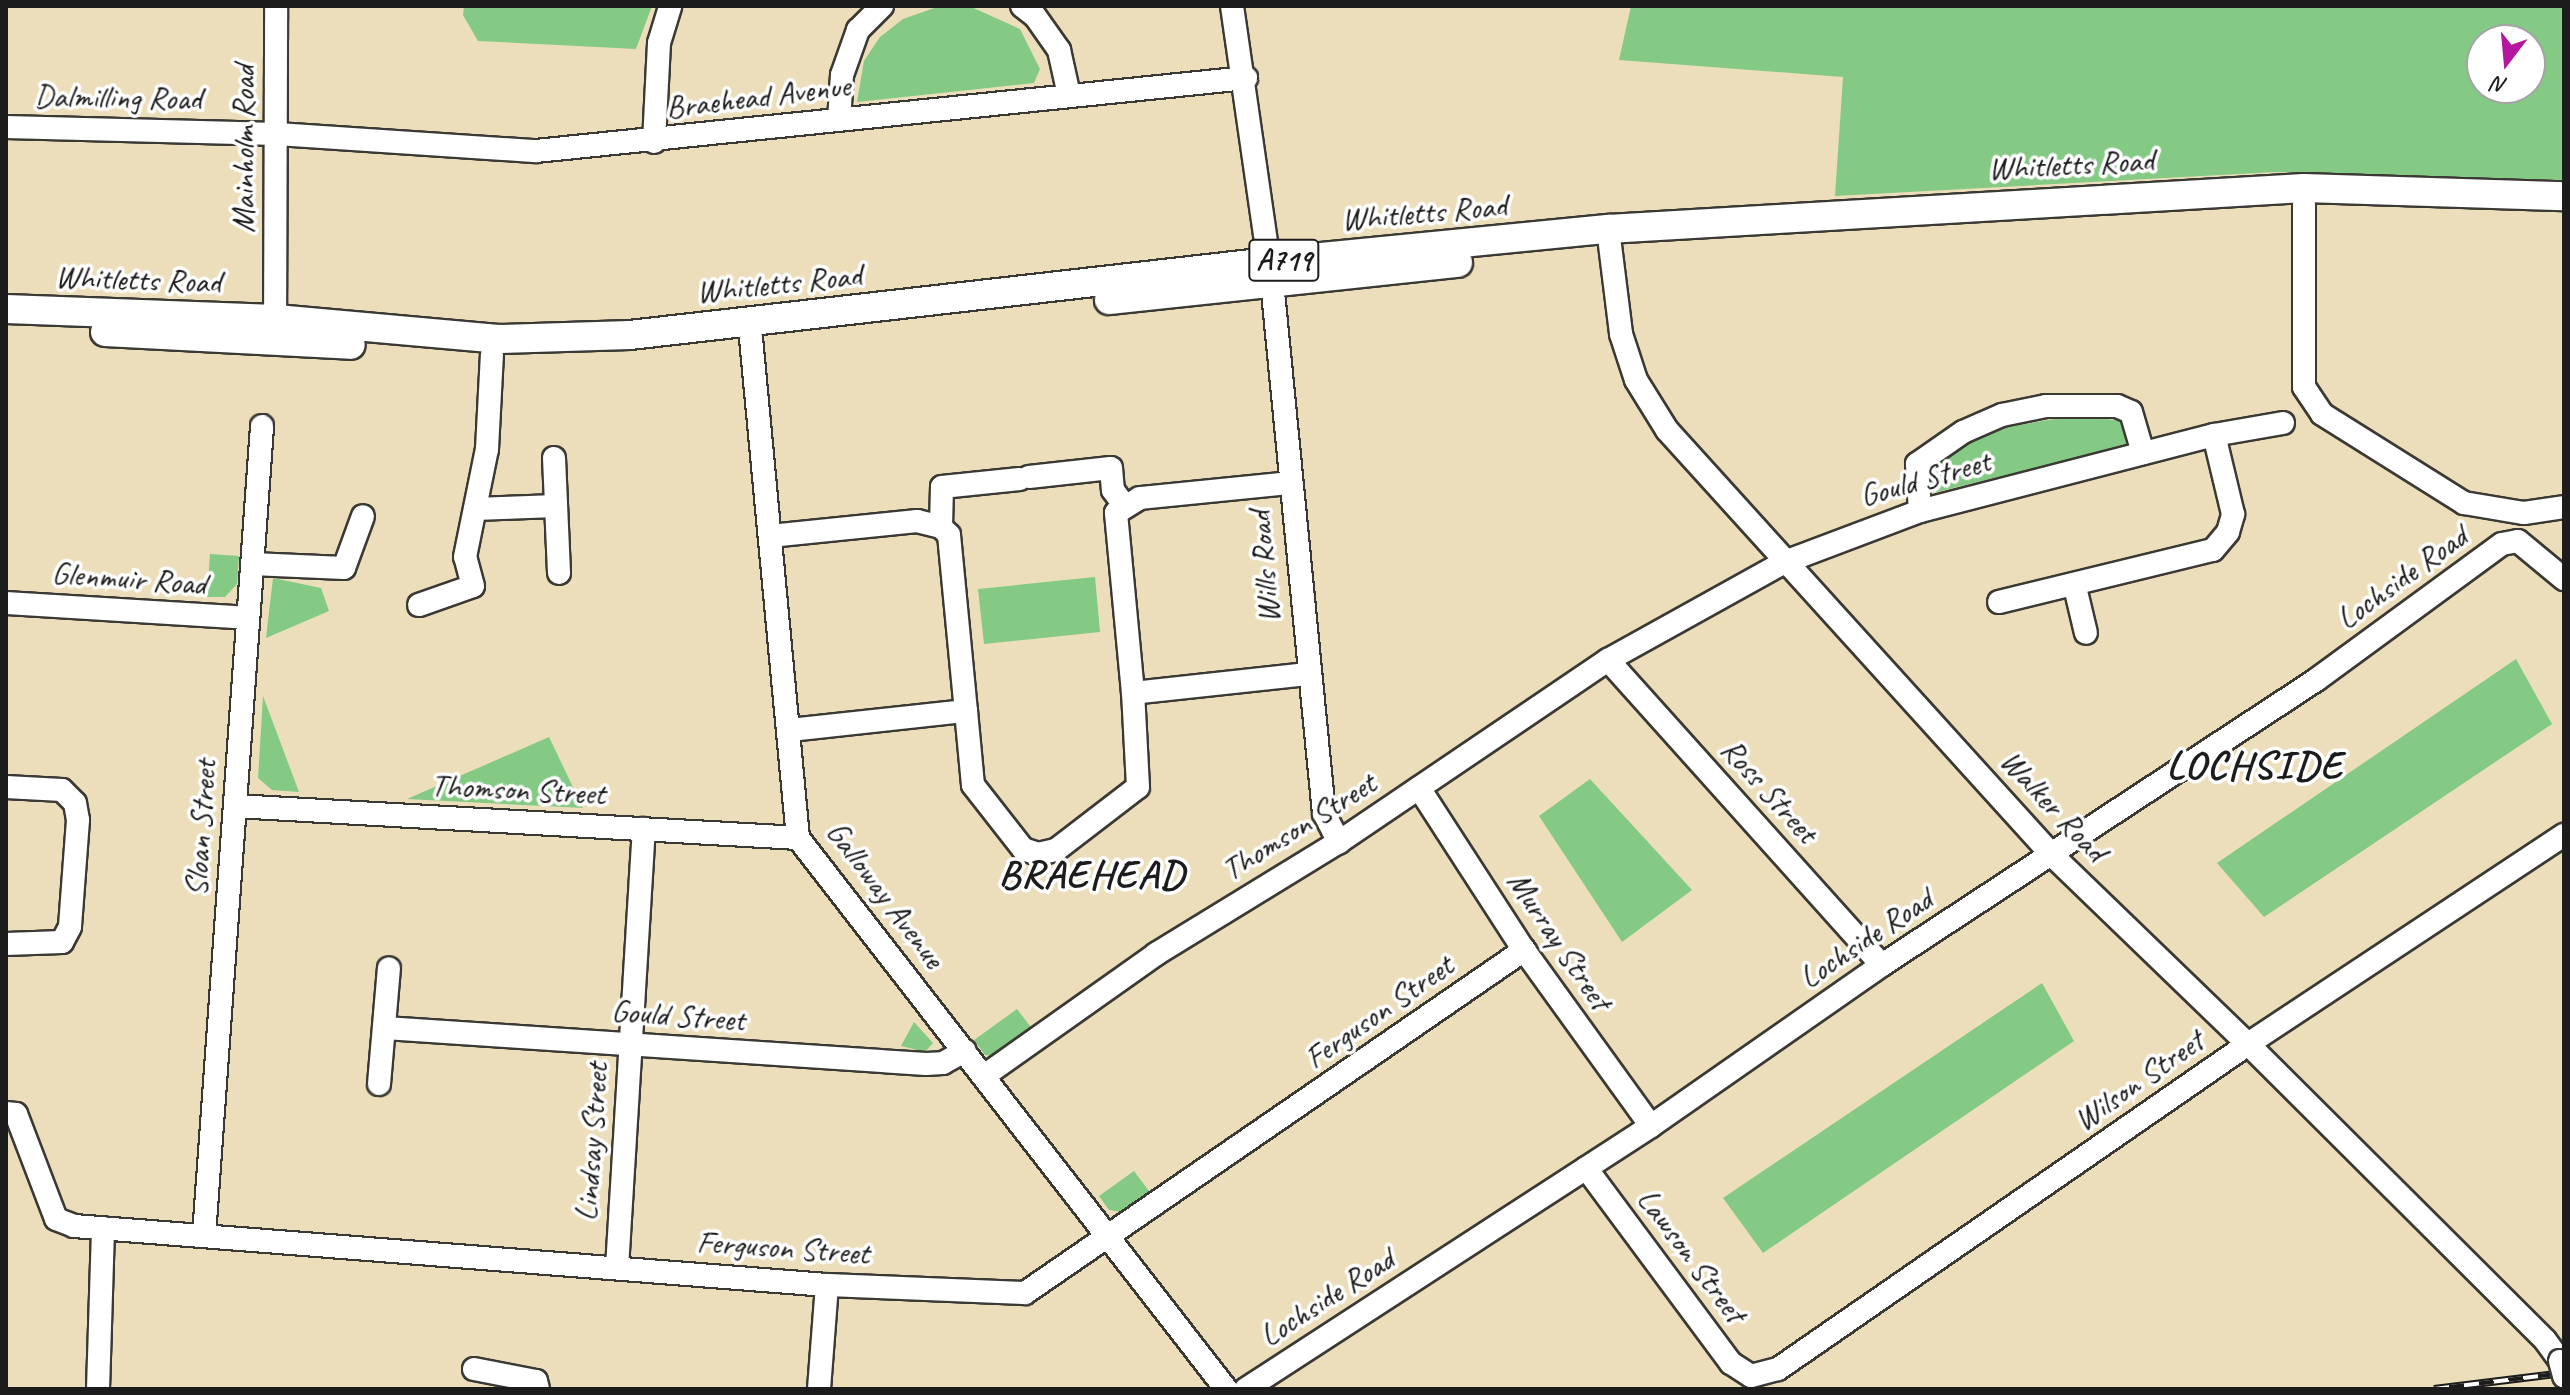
<!DOCTYPE html>
<html>
<head>
<meta charset="utf-8">
<style>
  body { margin:0 }
  #map { position:relative; width:2570px; height:1395px; overflow:hidden; background:#ecdeba; font-family:Caveat,sans-serif }
  div>[style] { position:absolute }
  [style*='--x'] { left:calc(var(--x)*1px); top:calc(var(--y)*1px); width:calc(var(--w)*1px); rotate:calc(var(--a)*1deg) }
  .green>* { inset:0; background:#84ca85 }
  .roads { filter:drop-shadow(2px 0 #3b3934) drop-shadow(-2px 0 #3b3934) drop-shadow(0 2px #3b3934) drop-shadow(0 -2px #3b3934) }
  .minor>* { height:22px; margin:-11px; padding:0 11px; transform-origin:11px; border-radius:11px; background:#fff }
  .major>* { height:28px; margin:-14px; padding:0 14px; transform-origin:14px; border-radius:14px; background:#fff }
  .rail>* { height:8px; margin-top:-4px; transform-origin:0; background:repeating-linear-gradient(90deg,#fff 0 15px,#1c1c1c 0 30px); box-sizing:border-box; border-block:2px solid #1c1c1c }
  .bridges { filter:drop-shadow(2px 0 #3b3934) drop-shadow(-2px 0 #3b3934) drop-shadow(0 2px #3b3934) drop-shadow(0 -2px #3b3934) }
  .minor-bridge>* { height:22px; margin:-11px; padding:0 11px; transform-origin:11px; border-radius:11px; background:#fff }
  span { translate:-50% -50%; white-space:nowrap; text-align:center; line-height:1.15; -webkit-text-stroke:7px #fff; paint-order:stroke }
  .shield-label span { padding:2px 6px; background:#fff; border:2px solid; border-radius:6px; -webkit-text-stroke-width:0 }
  .shield-label { font-size:30px; color:#1c1c1c; font-weight:700 }
  .street-label { font-size:32px; color:#1c1c1c }
  .district-label { font-size:40px; color:#1c1c1c; font-weight:700; letter-spacing:2px }
  .frame { position:absolute; inset:0; border:8px solid #1c1c1c; pointer-events:none }
  .north { position:absolute; left:2466px; top:24px; width:80px; height:80px; box-sizing:border-box; background:#fff; border:2px solid #a4a4a4; border-radius:50%; rotate:196deg; font-size:22px; font-weight:700; line-height:32px; text-align:center; color:#1c1c1c }
  .north::after { content:''; display:block; margin:auto; width:28px; height:36px; background:#b5179e; clip-path:polygon(50% 0,100% 100%,50% 72%,0 100%) }
</style>
</head>
<body>
<div id="map">
  <div class="green">
    <div style="clip-path:polygon(464px 6px,652px 6px,636px 49px,478px 41px,463px 15px)"></div>
    <div style="clip-path:polygon(969px 6px,1020px 29px,1040px 69px,1034px 83px,857px 102px,864px 61px,880px 37px,903px 19px,937px 7px)"></div>
    <div style="clip-path:polygon(evenodd,1631px 6px,2564px 6px,2564px 180px,2276px 172px,1835px 196px,1843px 77px,1619px 60px,1631px 6px,2482px 40px,2530px 40px,2530px 88px,2482px 88px,2482px 40px)"></div>
    <div style="clip-path:polygon(2065px 412px,2125px 422px,2129px 445px,1937px 492px,1924px 484px,1924px 464px,1966px 437px,1974px 440px,2008px 427px,2060px 418px)"></div>
    <div style="clip-path:polygon(210px 554px,239px 556px,237px 584px,225px 597px,207px 597px)"></div>
    <div style="clip-path:polygon(1095px 577px,1100px 632px,984px 644px,978px 589px)"></div>
    <div style="clip-path:polygon(273px 578px,321px 588px,329px 611px,266px 638px)"></div>
    <div style="clip-path:polygon(2516px 659px,2552px 724px,2264px 917px,2217px 863px)"></div>
    <div style="clip-path:polygon(263px 696px,299px 792px,272px 790px,258px 778px)"></div>
    <div style="clip-path:polygon(549px 737px,583px 808px,407px 799px)"></div>
    <div style="clip-path:polygon(1590px 779px,1692px 890px,1622px 942px,1539px 816px)"></div>
    <div style="clip-path:polygon(2042px 983px,2074px 1041px,1763px 1253px,1723px 1198px)"></div>
    <div style="clip-path:polygon(1017px 1009px,1036px 1034px,1004px 1057px,985px 1055px,974px 1040px)"></div>
    <div style="clip-path:polygon(914px 1022px,933px 1043px,925px 1052px,901px 1046px)"></div>
    <div style="clip-path:polygon(1134px 1171px,1152px 1195px,1128px 1213px,1109px 1210px,1099px 1196px)"></div>
  </div>
  <div class="roads">
    <div class="minor">
      <div style="--x:1022;--y:6;--w:16;--a:38"></div>
      <div style="--x:1035;--y:16;--w:42;--a:54.8"></div>
      <div style="--x:1059;--y:50;--w:46;--a:77.5"></div>
      <div style="--x:1232;--y:6;--w:279;--a:81.8"></div>
      <div style="--x:1272;--y:282;--w:534;--a:84.41"></div>
      <div style="--x:1324;--y:813;--w:33;--a:63"></div>
      <div style="--x:839;--y:120;--w:45;--a:-86.2"></div>
      <div style="--x:842;--y:75;--w:48;--a:-70.4"></div>
      <div style="--x:858;--y:30;--w:34;--a:-45"></div>
      <div style="--x:6;--y:127;--w:271;--a:1.5"></div>
      <div style="--x:277;--y:134;--w:260;--a:3.8"></div>
      <div style="--x:536;--y:151;--w:714;--a:-5.87"></div>
      <div style="--x:654;--y:142;--w:99;--a:-87.1"></div>
      <div style="--x:659;--y:43;--w:39;--a:-73"></div>
      <div style="--x:2304;--y:205;--w:182;--a:90"></div>
      <div style="--x:2304;--y:387;--w:32;--a:56"></div>
      <div style="--x:2322;--y:414;--w:168;--a:32.1"></div>
      <div style="--x:2464;--y:503;--w:61;--a:9.5"></div>
      <div style="--x:2524;--y:513;--w:40;--a:-8.5"></div>
      <div style="--x:1608;--y:229;--w:106;--a:82.9"></div>
      <div style="--x:1621;--y:334;--w:48;--a:71.9"></div>
      <div style="--x:1636;--y:380;--w:59;--a:58.2"></div>
      <div style="--x:1667;--y:430;--w:573;--a:47.83"></div>
      <div style="--x:2052;--y:855;--w:272;--a:44"></div>
      <div style="--x:2248;--y:1044;--w:419;--a:44.9"></div>
      <div style="--x:2545;--y:1340;--w:26;--a:54"></div>
      <div style="--x:2560;--y:1361;--w:6;--a:-51"></div>
      <div style="--x:275;--y:335;--w:329;--a:-89.8"></div>
      <div style="--x:751;--y:338;--w:502;--a:84.63"></div>
      <div style="--x:798;--y:838;--w:698;--a:52.16"></div>
      <div style="--x:554;--y:458;--w:115;--a:87.5"></div>
      <div style="--x:1029;--y:477;--w:82;--a:-6.3"></div>
      <div style="--x:1111;--y:468;--w:22;--a:85"></div>
      <div style="--x:1113;--y:490;--w:17;--a:54"></div>
      <div style="--x:475;--y:509;--w:81;--a:-2.1"></div>
      <div style="--x:1920;--y:511;--w:47;--a:-93.7"></div>
      <div style="--x:1917;--y:464;--w:56;--a:-34.8"></div>
      <div style="--x:1963;--y:432;--w:43;--a:-23.6"></div>
      <div style="--x:2002;--y:415;--w:45;--a:-11.6"></div>
      <div style="--x:2046;--y:406;--w:71;--a:0"></div>
      <div style="--x:2117;--y:406;--w:15;--a:23"></div>
      <div style="--x:2131;--y:412;--w:43;--a:73.7"></div>
      <div style="--x:941;--y:527;--w:40;--a:-88.6"></div>
      <div style="--x:942;--y:487;--w:78;--a:-5.9"></div>
      <div style="--x:770;--y:536;--w:148;--a:-5.8"></div>
      <div style="--x:917;--y:521;--w:25;--a:14"></div>
      <div style="--x:941;--y:527;--w:11;--a:45"></div>
      <div style="--x:949;--y:535;--w:177;--a:84.5"></div>
      <div style="--x:252;--y:564;--w:92;--a:2.5"></div>
      <div style="--x:344;--y:568;--w:55;--a:-69.9"></div>
      <div style="--x:2075;--y:587;--w:47;--a:76.6"></div>
      <div style="--x:1999;--y:602;--w:220;--a:-13.7"></div>
      <div style="--x:2213;--y:550;--w:23;--a:-50"></div>
      <div style="--x:2228;--y:532;--w:19;--a:-74"></div>
      <div style="--x:2233;--y:514;--w:81;--a:-103.5"></div>
      <div style="--x:6;--y:603;--w:242;--a:3.5"></div>
      <div style="--x:419;--y:605;--w:57;--a:-19.4"></div>
      <div style="--x:473;--y:586;--w:30;--a:-105"></div>
      <div style="--x:465;--y:557;--w:110;--a:-78.5"></div>
      <div style="--x:487;--y:449;--w:94;--a:-87"></div>
      <div style="--x:1608;--y:660;--w:410;--a:48.1"></div>
      <div style="--x:1133;--y:693;--w:181;--a:-95.4"></div>
      <div style="--x:1116;--y:513;--w:28;--a:-32"></div>
      <div style="--x:1140;--y:498;--w:151;--a:-5.7"></div>
      <div style="--x:790;--y:730;--w:177;--a:-6.2"></div>
      <div style="--x:966;--y:711;--w:74;--a:84.6"></div>
      <div style="--x:973;--y:785;--w:81;--a:52"></div>
      <div style="--x:1023;--y:849;--w:16;--a:18"></div>
      <div style="--x:1038;--y:854;--w:18;--a:-13"></div>
      <div style="--x:1056;--y:850;--w:103;--a:-37.5"></div>
      <div style="--x:1138;--y:787;--w:94;--a:-93"></div>
      <div style="--x:1133;--y:693;--w:176;--a:-6.2"></div>
      <div style="--x:6;--y:787;--w:56;--a:3.1"></div>
      <div style="--x:62;--y:790;--w:18;--a:45"></div>
      <div style="--x:75;--y:803;--w:17;--a:80"></div>
      <div style="--x:78;--y:820;--w:107;--a:94.3"></div>
      <div style="--x:70;--y:927;--w:17;--a:118"></div>
      <div style="--x:62;--y:942;--w:56;--a:178"></div>
      <div style="--x:1419;--y:788;--w:193;--a:57.1"></div>
      <div style="--x:1524;--y:950;--w:217;--a:54.2"></div>
      <div style="--x:235;--y:806;--w:564;--a:3.25"></div>
      <div style="--x:385;--y:1028;--w:542;--a:3.81"></div>
      <div style="--x:926;--y:1064;--w:17;--a:-3"></div>
      <div style="--x:943;--y:1063;--w:25;--a:-29"></div>
      <div style="--x:984;--y:1076;--w:211;--a:-35.3"></div>
      <div style="--x:1156;--y:954;--w:215;--a:-31.5"></div>
      <div style="--x:1339;--y:842;--w:325;--a:-34.1"></div>
      <div style="--x:1608;--y:660;--w:202;--a:-29"></div>
      <div style="--x:1785;--y:562;--w:144;--a:-20.7"></div>
      <div style="--x:1920;--y:511;--w:304;--a:-14.5"></div>
      <div style="--x:2214;--y:435;--w:70;--a:-9.9"></div>
      <div style="--x:379;--y:1084;--w:116;--a:-85.1"></div>
      <div style="--x:6;--y:1113;--w:10;--a:6"></div>
      <div style="--x:16;--y:1114;--w:112;--a:69.1"></div>
      <div style="--x:56;--y:1219;--w:19;--a:21"></div>
      <div style="--x:74;--y:1226;--w:755;--a:4.48"></div>
      <div style="--x:827;--y:1285;--w:198;--a:2.3"></div>
      <div style="--x:1025;--y:1293;--w:606;--a:-34.5"></div>
      <div style="--x:1586;--y:1168;--w:243;--a:53.4"></div>
      <div style="--x:1731;--y:1363;--w:24;--a:33"></div>
      <div style="--x:1751;--y:1376;--w:28;--a:-15"></div>
      <div style="--x:1778;--y:1369;--w:571;--a:-34.66"></div>
      <div style="--x:2248;--y:1044;--w:379;--a:-33.5"></div>
      <div style="--x:204;--y:1236;--w:812;--a:-85.9"></div>
      <div style="--x:617;--y:1268;--w:440;--a:-86.5"></div>
      <div style="--x:474;--y:1369;--w:63;--a:11"></div>
      <div style="--x:536;--y:1381;--w:8;--a:76"></div>
      <div style="--x:98;--y:1389;--w:161;--a:-88.2"></div>
      <div style="--x:819;--y:1389;--w:104;--a:-85.6"></div>
      <div style="--x:1246;--y:1389;--w:483;--a:-33"></div>
      <div style="--x:1651;--y:1126;--w:282;--a:-34.9"></div>
      <div style="--x:1882;--y:965;--w:519;--a:-33.29"></div>
      <div style="--x:2316;--y:680;--w:230;--a:-36.2"></div>
      <div style="--x:2502;--y:544;--w:16;--a:-11"></div>
      <div style="--x:2518;--y:541;--w:60;--a:39.6"></div>
    </div>
    <div class="major">
      <div style="--x:1109;--y:300;--w:351;--a:-6.1"></div>
      <div style="--x:6;--y:309;--w:270;--a:2.1"></div>
      <div style="--x:276;--y:319;--w:223;--a:5.1"></div>
      <div style="--x:498;--y:339;--w:132;--a:-1.7"></div>
      <div style="--x:630;--y:335;--w:643;--a:-6.52"></div>
      <div style="--x:1269;--y:262;--w:341;--a:-5.6"></div>
      <div style="--x:1608;--y:229;--w:697;--a:-3.37"></div>
      <div style="--x:2304;--y:188;--w:260;--a:1.8"></div>
      <div style="--x:105;--y:332;--w:246;--a:3"></div>
    </div>
  </div>
  <div class="rail">
    <div style="--x:2434;--y:1389;--w:131;--a:-7"></div>
  </div>
  <div class="bridges">
    <div class="minor-bridge">
      <div style="--x:2560;--y:1361;--w:16;--a:75"></div>
    </div>
  </div>
  <div class="shield-label">
    <span style="left:1284px;top:260px">A719</span>
  </div>
  <div class="street-label">
    <span style="left:758px;top:97px;rotate:-7deg">Braehead Avenue</span>
    <span style="left:118px;top:98px;rotate:1deg">Dalmilling Road</span>
    <span style="left:244px;top:149px;rotate:-90deg">Mainholm Road</span>
    <span style="left:2071px;top:165px;rotate:-3deg">Whitletts Road</span>
    <span style="left:1424px;top:213px;rotate:-5deg">Whitletts Road</span>
    <span style="left:138px;top:280px;rotate:2deg">Whitletts Road</span>
    <span style="left:779px;top:284px;rotate:-6deg">Whitletts Road</span>
    <span style="left:1925px;top:479px;rotate:-16deg">Gould Street</span>
    <span style="left:1265px;top:567px;rotate:-95deg">Wills Road</span>
    <span style="left:2402px;top:578px;rotate:-36deg">Lochside Road</span>
    <span style="left:129px;top:579px;rotate:4deg">Glenmuir Road</span>
    <span style="left:518px;top:790px;rotate:3deg">Thomson Street</span>
    <span style="left:1769px;top:791px;rotate:48deg">Ross Street</span>
    <span style="left:2053px;top:806px;rotate:47deg">Walker Road</span>
    <span style="left:1299px;top:827px;rotate:-32deg">Thomson Street</span>
    <span style="left:201px;top:828px;rotate:-86deg">Sloan Street</span>
    <span style="left:885px;top:895px;rotate:53deg">Galloway Avenue</span>
    <span style="left:1866px;top:939px;rotate:-34deg">Lochside Road</span>
    <span style="left:1559px;top:941px;rotate:56deg">Murray Street</span>
    <span style="left:1379px;top:1012px;rotate:-35deg">Ferguson Street</span>
    <span style="left:678px;top:1016px;rotate:4deg">Gould Street</span>
    <span style="left:2139px;top:1081px;rotate:-35deg">Wilson Street</span>
    <span style="left:592px;top:1142px;rotate:-86deg">Lindsay Street</span>
    <span style="left:783px;top:1248px;rotate:4deg">Ferguson Street</span>
    <span style="left:1691px;top:1256px;rotate:53deg">Lawson Street</span>
    <span style="left:1327px;top:1298px;rotate:-33deg">Lochside Road</span>
  </div>
  <div class="district-label">
    <span style="left:2255px;top:765px">LOCHSIDE</span>
    <span style="left:1092px;top:874px">BRAEHEAD</span>
  </div>
  <div class="frame"></div>
  <div class="north">N</div>
</div>
</body>
</html>
